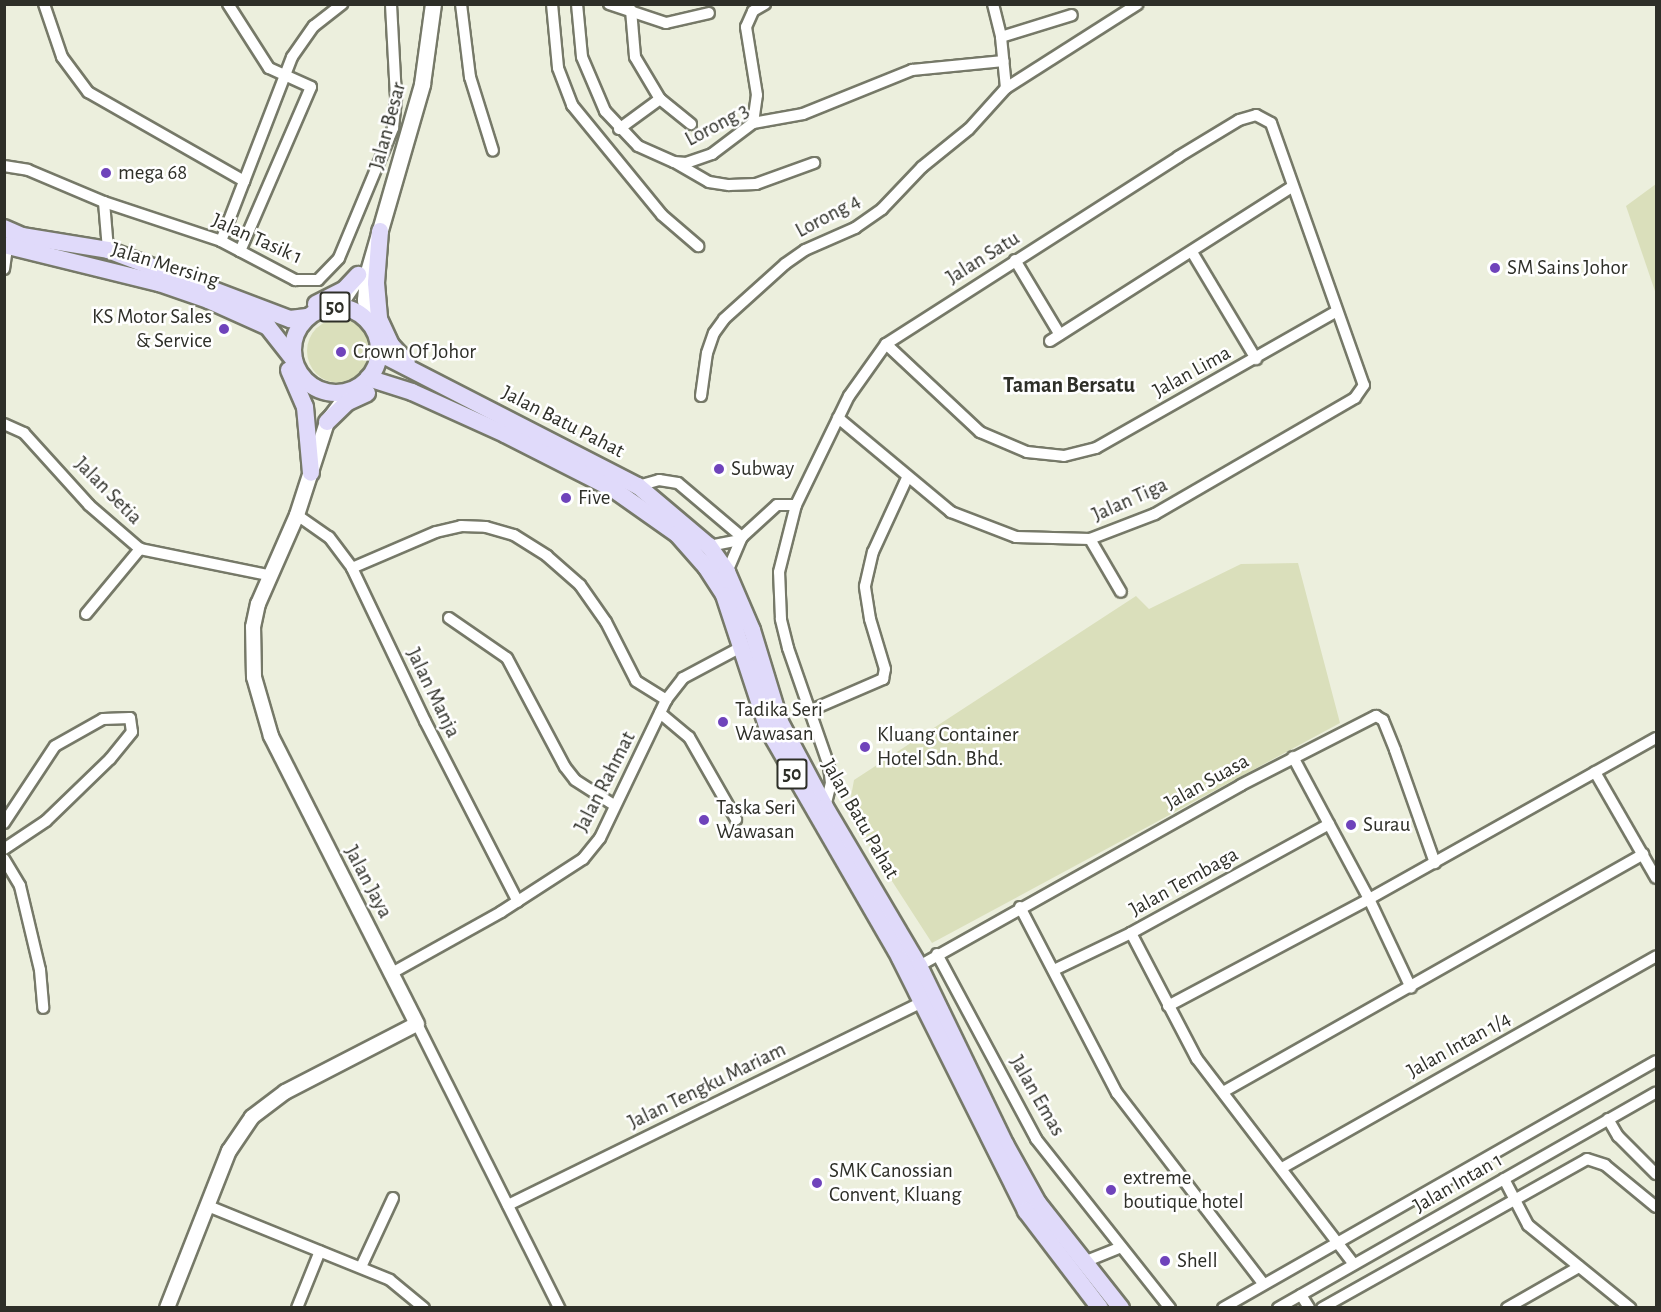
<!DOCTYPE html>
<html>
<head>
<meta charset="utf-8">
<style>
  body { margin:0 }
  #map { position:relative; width:1661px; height:1312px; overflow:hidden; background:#ecefdd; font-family:"Alegreya Sans",sans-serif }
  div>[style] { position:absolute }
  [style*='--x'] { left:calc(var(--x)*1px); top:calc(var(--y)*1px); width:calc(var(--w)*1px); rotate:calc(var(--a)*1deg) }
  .green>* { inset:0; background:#dadfbb }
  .round { border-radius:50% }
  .roads { filter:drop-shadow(2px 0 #767968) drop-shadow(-2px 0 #767968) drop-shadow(0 2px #767968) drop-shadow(0 -2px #767968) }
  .minor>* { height:10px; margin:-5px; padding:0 5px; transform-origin:5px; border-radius:5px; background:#fff }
  .tertiary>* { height:14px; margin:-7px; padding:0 7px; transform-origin:7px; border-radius:7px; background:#fff }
  .secondary>* { height:15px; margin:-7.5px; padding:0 7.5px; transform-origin:7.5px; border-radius:7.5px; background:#fff }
  .trunk>* { height:16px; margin:-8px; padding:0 8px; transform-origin:8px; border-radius:8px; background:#e0dafa }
  .trunk>.ring { margin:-8px; padding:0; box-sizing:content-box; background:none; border:16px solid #e0dafa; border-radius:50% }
  .dots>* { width:16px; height:16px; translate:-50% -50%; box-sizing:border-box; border:3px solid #fff; border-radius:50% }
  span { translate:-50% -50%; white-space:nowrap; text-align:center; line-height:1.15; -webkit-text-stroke:5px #fff; paint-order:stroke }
  .shield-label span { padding:2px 4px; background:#fff; border:2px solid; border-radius:4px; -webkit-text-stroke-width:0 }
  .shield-label { font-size:20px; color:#2e2f28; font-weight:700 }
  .street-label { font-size:21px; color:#2e2f28 }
  .poi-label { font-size:21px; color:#2e2f28 }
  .left { translate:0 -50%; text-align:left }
  .right { translate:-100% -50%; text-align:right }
  .neighbourhood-label { font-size:22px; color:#2e2f28; font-weight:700 }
  .frame { position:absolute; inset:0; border:6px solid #2e2f28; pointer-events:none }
</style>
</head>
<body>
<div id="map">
  <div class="green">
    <div style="clip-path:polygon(1656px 184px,1656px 294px,1626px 206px)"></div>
    <div class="round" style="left:307px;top:319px;width:64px;height:64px"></div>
    <div style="clip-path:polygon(1298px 563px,1340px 723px,932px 943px,848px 813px,854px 780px,1136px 596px,1149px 609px,1241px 564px)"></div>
  </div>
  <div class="roads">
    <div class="minor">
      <div style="--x:44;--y:4;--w:56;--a:71.2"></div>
      <div style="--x:62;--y:57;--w:44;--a:53.4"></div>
      <div style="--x:88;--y:92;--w:180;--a:29.7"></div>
      <div style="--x:228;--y:4;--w:76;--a:57.4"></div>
      <div style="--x:269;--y:68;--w:46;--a:24.3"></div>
      <div style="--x:311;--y:87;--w:179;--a:113.4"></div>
      <div style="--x:461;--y:4;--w:74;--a:83"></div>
      <div style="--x:470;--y:77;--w:77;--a:72.7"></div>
      <div style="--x:552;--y:4;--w:64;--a:84.6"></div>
      <div style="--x:558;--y:68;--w:40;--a:69"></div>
      <div style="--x:572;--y:105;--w:142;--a:50.7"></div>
      <div style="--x:662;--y:215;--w:48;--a:40.7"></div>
      <div style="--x:577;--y:4;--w:53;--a:84.6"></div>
      <div style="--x:582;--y:57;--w:59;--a:66.9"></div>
      <div style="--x:605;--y:111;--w:48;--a:46.7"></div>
      <div style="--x:638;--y:146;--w:39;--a:24"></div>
      <div style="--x:674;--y:162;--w:12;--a:5"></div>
      <div style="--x:686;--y:163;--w:28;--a:-19"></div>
      <div style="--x:712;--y:154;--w:51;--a:-37.1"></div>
      <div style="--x:753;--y:123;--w:51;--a:-10.2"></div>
      <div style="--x:803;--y:114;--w:118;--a:-22"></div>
      <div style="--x:912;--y:70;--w:92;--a:-5.6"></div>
      <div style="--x:609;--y:4;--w:60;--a:18.4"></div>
      <div style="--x:666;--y:23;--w:44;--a:-13.1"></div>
      <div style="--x:993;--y:4;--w:34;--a:76"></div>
      <div style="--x:1001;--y:37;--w:51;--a:84.4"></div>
      <div style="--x:631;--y:10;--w:47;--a:85.1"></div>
      <div style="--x:635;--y:57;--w:49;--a:59.2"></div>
      <div style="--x:660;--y:99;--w:40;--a:39"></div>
      <div style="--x:1001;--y:37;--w:74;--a:-17.2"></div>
      <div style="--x:753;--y:123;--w:28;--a:-82"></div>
      <div style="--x:757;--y:95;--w:69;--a:-99.2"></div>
      <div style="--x:746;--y:27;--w:17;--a:-66"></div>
      <div style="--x:753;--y:11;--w:14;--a:-30"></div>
      <div style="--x:619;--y:129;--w:51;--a:-36.2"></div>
      <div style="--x:676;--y:163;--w:38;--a:30"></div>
      <div style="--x:709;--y:182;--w:20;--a:9"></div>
      <div style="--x:729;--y:185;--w:27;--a:-2"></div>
      <div style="--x:756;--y:184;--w:62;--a:-19.9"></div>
      <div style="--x:4;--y:166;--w:24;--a:9"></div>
      <div style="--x:28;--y:170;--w:82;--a:22.8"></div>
      <div style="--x:104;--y:202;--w:123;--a:18.4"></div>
      <div style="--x:221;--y:241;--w:84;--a:27.8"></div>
      <div style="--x:295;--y:280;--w:23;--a:0"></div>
      <div style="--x:318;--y:280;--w:30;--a:-46"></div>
      <div style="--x:339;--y:258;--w:141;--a:-67.4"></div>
      <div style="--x:393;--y:128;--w:31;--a:-84"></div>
      <div style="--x:396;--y:97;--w:93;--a:-93.1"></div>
      <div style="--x:104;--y:202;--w:48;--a:85.2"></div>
      <div style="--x:221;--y:241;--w:197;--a:-68.9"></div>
      <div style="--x:292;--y:57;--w:38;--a:-55"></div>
      <div style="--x:314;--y:26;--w:36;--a:-38"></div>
      <div style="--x:1192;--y:252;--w:125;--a:59.1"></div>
      <div style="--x:1015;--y:260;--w:87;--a:59"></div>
      <div style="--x:4;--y:269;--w:22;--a:-82"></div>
      <div style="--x:1050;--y:341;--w:287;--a:-32.5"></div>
      <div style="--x:886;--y:344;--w:129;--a:43.1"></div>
      <div style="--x:980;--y:432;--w:51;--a:23.1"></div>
      <div style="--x:1027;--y:452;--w:37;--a:6"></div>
      <div style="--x:1064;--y:456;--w:33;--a:-14"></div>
      <div style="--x:1096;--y:448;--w:277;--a:-29.6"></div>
      <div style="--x:701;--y:396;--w:43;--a:-82.1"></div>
      <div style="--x:707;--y:353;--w:21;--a:-71"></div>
      <div style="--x:714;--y:333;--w:17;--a:-54"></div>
      <div style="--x:724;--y:319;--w:82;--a:-42"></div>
      <div style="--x:785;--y:264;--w:24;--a:-35"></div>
      <div style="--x:805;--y:250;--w:55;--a:-23.7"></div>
      <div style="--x:855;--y:228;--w:33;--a:-35"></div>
      <div style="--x:882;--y:209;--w:58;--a:-46.4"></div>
      <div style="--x:922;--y:167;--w:60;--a:-39"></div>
      <div style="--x:969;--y:129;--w:55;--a:-47.9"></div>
      <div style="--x:1006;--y:88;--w:156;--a:-32.5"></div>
      <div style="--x:4;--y:424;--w:22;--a:24"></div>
      <div style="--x:24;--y:433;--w:97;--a:47.9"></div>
      <div style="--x:89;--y:505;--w:67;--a:40.8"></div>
      <div style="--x:140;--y:549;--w:131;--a:11.5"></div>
      <div style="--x:638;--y:486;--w:22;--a:-16"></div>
      <div style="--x:659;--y:480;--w:19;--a:9"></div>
      <div style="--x:678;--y:483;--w:84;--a:40.2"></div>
      <div style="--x:297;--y:515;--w:39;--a:35"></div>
      <div style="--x:329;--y:537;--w:39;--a:53"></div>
      <div style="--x:352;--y:568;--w:170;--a:64.5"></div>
      <div style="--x:425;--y:721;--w:203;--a:62.8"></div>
      <div style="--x:1090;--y:539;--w:61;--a:59.7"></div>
      <div style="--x:709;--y:546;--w:32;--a:-11"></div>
      <div style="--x:352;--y:568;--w:91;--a:-23.2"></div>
      <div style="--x:436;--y:532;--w:26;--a:-13"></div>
      <div style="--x:461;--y:526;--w:25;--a:2"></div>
      <div style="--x:486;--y:527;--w:29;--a:16"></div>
      <div style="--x:514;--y:535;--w:39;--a:32"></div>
      <div style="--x:547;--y:556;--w:44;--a:41.3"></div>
      <div style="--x:580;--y:585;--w:45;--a:54.9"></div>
      <div style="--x:606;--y:622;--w:66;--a:63"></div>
      <div style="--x:636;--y:681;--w:36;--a:32"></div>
      <div style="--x:727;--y:572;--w:38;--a:-67"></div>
      <div style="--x:742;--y:537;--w:47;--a:-42.4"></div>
      <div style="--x:777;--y:505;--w:19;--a:0"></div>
      <div style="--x:86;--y:614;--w:85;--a:-50.3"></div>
      <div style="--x:449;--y:618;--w:70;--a:34.6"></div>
      <div style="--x:507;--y:658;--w:123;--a:62"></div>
      <div style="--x:565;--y:767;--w:16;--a:52"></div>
      <div style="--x:575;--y:780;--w:46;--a:32.7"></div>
      <div style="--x:809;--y:711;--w:81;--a:-23.4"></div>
      <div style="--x:883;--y:679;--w:10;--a:-79"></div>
      <div style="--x:885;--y:669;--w:52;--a:-106.7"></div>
      <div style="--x:870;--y:619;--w:33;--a:-99"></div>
      <div style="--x:865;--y:586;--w:35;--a:-77"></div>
      <div style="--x:873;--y:552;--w:81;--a:-65.3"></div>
      <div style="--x:660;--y:713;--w:38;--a:40"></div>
      <div style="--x:689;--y:737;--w:95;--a:60.2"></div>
      <div style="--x:1293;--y:757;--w:161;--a:61.8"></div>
      <div style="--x:1369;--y:899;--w:98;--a:64.7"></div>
      <div style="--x:1595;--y:772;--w:122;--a:60.1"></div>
      <div style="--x:825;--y:807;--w:25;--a:-76"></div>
      <div style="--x:831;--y:783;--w:17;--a:-97"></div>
      <div style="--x:829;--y:766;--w:125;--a:-109.2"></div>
      <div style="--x:788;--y:648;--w:30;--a:-104"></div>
      <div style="--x:781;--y:619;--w:47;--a:-92.4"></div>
      <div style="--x:779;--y:572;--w:69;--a:-75.8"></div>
      <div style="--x:796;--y:505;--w:121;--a:-64.1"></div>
      <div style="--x:849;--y:396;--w:64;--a:-54.6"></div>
      <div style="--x:886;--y:344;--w:347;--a:-32.6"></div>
      <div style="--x:1178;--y:157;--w:71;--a:-31.2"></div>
      <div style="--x:1239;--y:120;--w:18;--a:-16"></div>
      <div style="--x:1256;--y:115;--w:17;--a:28"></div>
      <div style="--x:1271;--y:123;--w:278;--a:70.5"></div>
      <div style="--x:1364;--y:385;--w:16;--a:125"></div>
      <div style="--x:1355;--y:398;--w:231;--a:149.9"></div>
      <div style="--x:1155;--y:514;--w:70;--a:159"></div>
      <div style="--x:1090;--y:539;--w:74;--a:-178.5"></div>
      <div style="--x:1016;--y:537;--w:70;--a:-159"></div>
      <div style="--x:951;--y:512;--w:147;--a:-140.2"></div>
      <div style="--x:4;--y:823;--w:92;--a:-56.5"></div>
      <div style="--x:55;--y:746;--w:55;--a:-29.4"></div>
      <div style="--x:103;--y:719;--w:27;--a:-2"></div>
      <div style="--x:130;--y:718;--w:14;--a:82"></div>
      <div style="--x:132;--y:732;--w:35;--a:129"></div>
      <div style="--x:110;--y:759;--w:89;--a:135.9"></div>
      <div style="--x:46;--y:821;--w:50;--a:146.3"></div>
      <div style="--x:4;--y:859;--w:31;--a:59"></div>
      <div style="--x:20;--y:886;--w:86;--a:76.6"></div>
      <div style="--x:40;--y:970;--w:38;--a:85"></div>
      <div style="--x:1020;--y:907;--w:210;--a:62.5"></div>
      <div style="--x:1117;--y:1093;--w:240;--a:52.5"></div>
      <div style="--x:1131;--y:933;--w:142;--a:62.4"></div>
      <div style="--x:1197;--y:1059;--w:258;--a:52.6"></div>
      <div style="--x:937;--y:954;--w:210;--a:61.8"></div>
      <div style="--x:1036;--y:1139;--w:216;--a:51.6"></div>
      <div style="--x:919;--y:966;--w:369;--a:-29.3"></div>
      <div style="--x:1241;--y:785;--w:152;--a:-27.1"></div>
      <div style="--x:1376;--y:716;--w:8;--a:30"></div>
      <div style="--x:1383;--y:720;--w:32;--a:68"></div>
      <div style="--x:1395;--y:750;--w:120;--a:70.5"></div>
      <div style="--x:1054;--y:970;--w:85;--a:-25.7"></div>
      <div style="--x:1131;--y:933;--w:226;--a:-28.8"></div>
      <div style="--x:392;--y:973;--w:125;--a:-29.2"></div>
      <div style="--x:501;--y:912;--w:98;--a:-32.9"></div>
      <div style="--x:583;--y:859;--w:27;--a:-51"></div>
      <div style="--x:600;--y:838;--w:153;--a:-64.4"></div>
      <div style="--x:666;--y:700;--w:28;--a:-52"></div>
      <div style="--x:683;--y:678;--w:66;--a:-28.1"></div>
      <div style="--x:1168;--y:1006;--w:228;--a:-28"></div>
      <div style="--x:1369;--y:899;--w:329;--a:-29.3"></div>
      <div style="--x:417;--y:1024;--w:318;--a:63.4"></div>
      <div style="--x:1223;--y:1092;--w:483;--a:-29.5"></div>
      <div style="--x:1608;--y:1119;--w:20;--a:60"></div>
      <div style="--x:1618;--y:1136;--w:54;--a:45"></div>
      <div style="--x:1282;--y:1168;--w:430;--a:-29.5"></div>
      <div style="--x:1504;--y:1179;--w:52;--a:62.4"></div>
      <div style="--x:1528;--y:1225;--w:132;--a:39.1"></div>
      <div style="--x:508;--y:1205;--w:462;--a:-26.1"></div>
      <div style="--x:208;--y:1206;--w:196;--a:22.1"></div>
      <div style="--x:390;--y:1280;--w:44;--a:39.5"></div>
      <div style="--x:1084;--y:1262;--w:40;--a:-22"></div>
      <div style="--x:361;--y:1267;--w:76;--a:-65.1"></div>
      <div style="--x:1301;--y:1295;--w:15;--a:58"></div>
      <div style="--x:297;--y:1308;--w:61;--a:-68"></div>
      <div style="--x:1223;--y:1308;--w:498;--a:-29.7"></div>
      <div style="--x:1278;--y:1308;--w:435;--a:-29.7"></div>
      <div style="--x:1322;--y:1308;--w:304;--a:-29.3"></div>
      <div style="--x:1587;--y:1159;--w:19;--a:18"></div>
      <div style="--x:1605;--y:1165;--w:66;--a:39.5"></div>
      <div style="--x:1507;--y:1308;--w:83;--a:-29.7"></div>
    </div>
    <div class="tertiary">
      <div style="--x:167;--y:1308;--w:169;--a:-68.5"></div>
      <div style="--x:229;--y:1151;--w:41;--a:-55.9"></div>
      <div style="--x:252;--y:1117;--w:41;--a:-37.1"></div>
      <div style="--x:285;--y:1092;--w:148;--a:-27.3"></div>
      <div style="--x:417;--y:1024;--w:323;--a:-116.9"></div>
      <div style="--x:271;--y:736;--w:61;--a:-106.1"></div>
      <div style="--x:254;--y:677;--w:50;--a:-91.1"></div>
      <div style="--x:253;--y:627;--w:24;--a:-78"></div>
      <div style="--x:258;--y:604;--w:97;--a:-66.3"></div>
      <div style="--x:297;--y:515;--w:98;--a:-72.1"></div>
      <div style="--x:327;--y:422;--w:39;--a:-53"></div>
    </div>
    <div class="secondary">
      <div style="--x:337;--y:307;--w:29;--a:-56"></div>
      <div style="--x:370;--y:323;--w:24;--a:-102"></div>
      <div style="--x:365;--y:300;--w:25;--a:-85"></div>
      <div style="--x:367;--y:275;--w:199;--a:-73.9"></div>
      <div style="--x:422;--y:84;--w:81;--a:-82.2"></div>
    </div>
    <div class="trunk">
      <div style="--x:4;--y:228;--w:20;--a:24"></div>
      <div style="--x:22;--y:236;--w:87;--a:9.2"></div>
      <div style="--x:108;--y:250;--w:195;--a:20.8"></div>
      <div style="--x:290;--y:319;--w:17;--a:-7"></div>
      <div style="--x:380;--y:231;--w:52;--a:94.4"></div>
      <div style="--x:376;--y:283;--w:36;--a:85"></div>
      <div style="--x:379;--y:319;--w:29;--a:65"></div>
      <div style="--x:391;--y:345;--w:23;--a:47"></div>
      <div style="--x:4;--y:245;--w:160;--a:13.8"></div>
      <div style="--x:159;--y:283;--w:52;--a:19.1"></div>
      <div style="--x:208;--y:300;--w:66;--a:24.2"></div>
      <div style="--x:268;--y:327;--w:42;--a:51.8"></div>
      <div style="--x:316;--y:304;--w:31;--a:-27"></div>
      <div style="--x:344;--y:290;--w:21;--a:-47"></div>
      <div class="ring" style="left:293px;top:307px;width:70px;height:70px"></div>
      <div style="--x:379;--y:353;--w:291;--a:27.2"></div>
      <div style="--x:638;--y:486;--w:93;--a:40.2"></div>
      <div style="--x:709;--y:546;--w:32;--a:55"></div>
      <div style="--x:727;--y:572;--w:63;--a:66.7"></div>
      <div style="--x:752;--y:630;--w:96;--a:73.1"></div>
      <div style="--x:780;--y:722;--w:96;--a:62.1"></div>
      <div style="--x:825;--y:807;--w:185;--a:59.4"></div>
      <div style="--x:919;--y:966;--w:198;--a:64.2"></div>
      <div style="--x:1005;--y:1144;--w:68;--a:60.8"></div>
      <div style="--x:1038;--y:1203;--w:134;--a:51.7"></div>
      <div style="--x:289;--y:370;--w:40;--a:66.6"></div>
      <div style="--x:305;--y:407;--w:66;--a:84.8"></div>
      <div style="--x:368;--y:378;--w:46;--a:17.7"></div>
      <div style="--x:412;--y:392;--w:102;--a:24.3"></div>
      <div style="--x:505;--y:434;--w:121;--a:27"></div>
      <div style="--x:613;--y:489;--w:78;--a:35.1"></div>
      <div style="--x:677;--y:534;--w:44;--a:48.7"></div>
      <div style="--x:706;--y:567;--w:33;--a:57"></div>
      <div style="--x:724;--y:595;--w:141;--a:71.8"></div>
      <div style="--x:768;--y:729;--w:264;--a:60"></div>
      <div style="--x:900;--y:958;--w:283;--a:63.5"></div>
      <div style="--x:1026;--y:1211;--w:122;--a:52.7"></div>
      <div style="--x:327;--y:422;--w:29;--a:-44"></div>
      <div style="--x:348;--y:402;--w:21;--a:-25"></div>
    </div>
  </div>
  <div class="dots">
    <div style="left:106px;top:173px;background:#6f43bb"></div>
    <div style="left:1495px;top:268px;background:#6f43bb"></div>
    <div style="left:224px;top:329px;background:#6f43bb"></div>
    <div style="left:341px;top:352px;background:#6f43bb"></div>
    <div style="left:719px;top:469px;background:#6f43bb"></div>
    <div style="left:566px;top:498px;background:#6f43bb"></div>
    <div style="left:723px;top:722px;background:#6f43bb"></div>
    <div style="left:865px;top:747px;background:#6f43bb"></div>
    <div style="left:704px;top:820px;background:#6f43bb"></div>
    <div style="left:1351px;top:825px;background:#6f43bb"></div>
    <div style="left:817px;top:1183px;background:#6f43bb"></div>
    <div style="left:1111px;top:1190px;background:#6f43bb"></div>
    <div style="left:1165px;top:1261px;background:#6f43bb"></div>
  </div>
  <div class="shield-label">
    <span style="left:335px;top:307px">50</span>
    <span style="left:792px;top:774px">50</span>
  </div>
  <div class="street-label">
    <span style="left:717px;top:125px;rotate:-28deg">Lorong 3</span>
    <span style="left:388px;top:126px;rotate:-75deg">Jalan Besar</span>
    <span style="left:828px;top:216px;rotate:-28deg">Lorong 4</span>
    <span style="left:257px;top:239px;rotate:24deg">Jalan Tasik 1</span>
    <span style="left:983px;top:258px;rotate:-32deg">Jalan Satu</span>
    <span style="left:165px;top:265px;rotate:17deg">Jalan Mersing</span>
    <span style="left:1192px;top:372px;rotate:-29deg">Jalan Lima</span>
    <span style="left:563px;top:422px;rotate:27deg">Jalan Batu Pahat</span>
    <span style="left:108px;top:491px;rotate:45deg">Jalan Setia</span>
    <span style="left:1130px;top:500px;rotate:-24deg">Jalan Tiga</span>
    <span style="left:433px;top:693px;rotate:64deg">Jalan Manja</span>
    <span style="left:605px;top:782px;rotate:-63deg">Jalan Rahmat</span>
    <span style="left:1207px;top:782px;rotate:-29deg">Jalan Suasa</span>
    <span style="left:860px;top:819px;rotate:60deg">Jalan Batu Pahat</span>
    <span style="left:368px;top:882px;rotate:62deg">Jalan Jaya</span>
    <span style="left:1184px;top:882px;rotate:-29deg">Jalan Tembaga</span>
    <span style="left:1459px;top:1045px;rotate:-29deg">Jalan Intan 1/4</span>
    <span style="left:707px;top:1086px;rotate:-26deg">Jalan Tengku Mariam</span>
    <span style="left:1037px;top:1096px;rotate:60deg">Jalan Emas</span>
    <span style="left:1458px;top:1183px;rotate:-30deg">Jalan Intan 1</span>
  </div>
  <div class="poi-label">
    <span class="left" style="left:118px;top:173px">mega 68</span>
    <span class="left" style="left:1507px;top:268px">SM Sains Johor</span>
    <span class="right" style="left:212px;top:329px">KS Motor Sales<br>&amp; Service</span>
    <span class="left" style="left:353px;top:352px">Crown Of Johor</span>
    <span class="left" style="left:731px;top:469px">Subway</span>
    <span class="left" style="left:578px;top:498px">Five</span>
    <span class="left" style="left:735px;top:722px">Tadika Seri<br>Wawasan</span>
    <span class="left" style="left:877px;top:747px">Kluang Container<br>Hotel Sdn. Bhd.</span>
    <span class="left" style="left:716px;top:820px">Taska Seri<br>Wawasan</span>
    <span class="left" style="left:1363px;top:825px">Surau</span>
    <span class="left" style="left:829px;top:1183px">SMK Canossian<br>Convent, Kluang</span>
    <span class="left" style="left:1123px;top:1190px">extreme<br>boutique hotel</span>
    <span class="left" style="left:1177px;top:1261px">Shell</span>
  </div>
  <div class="neighbourhood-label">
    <span style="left:1069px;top:386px">Taman Bersatu</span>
  </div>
  <div class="frame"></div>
</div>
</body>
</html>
